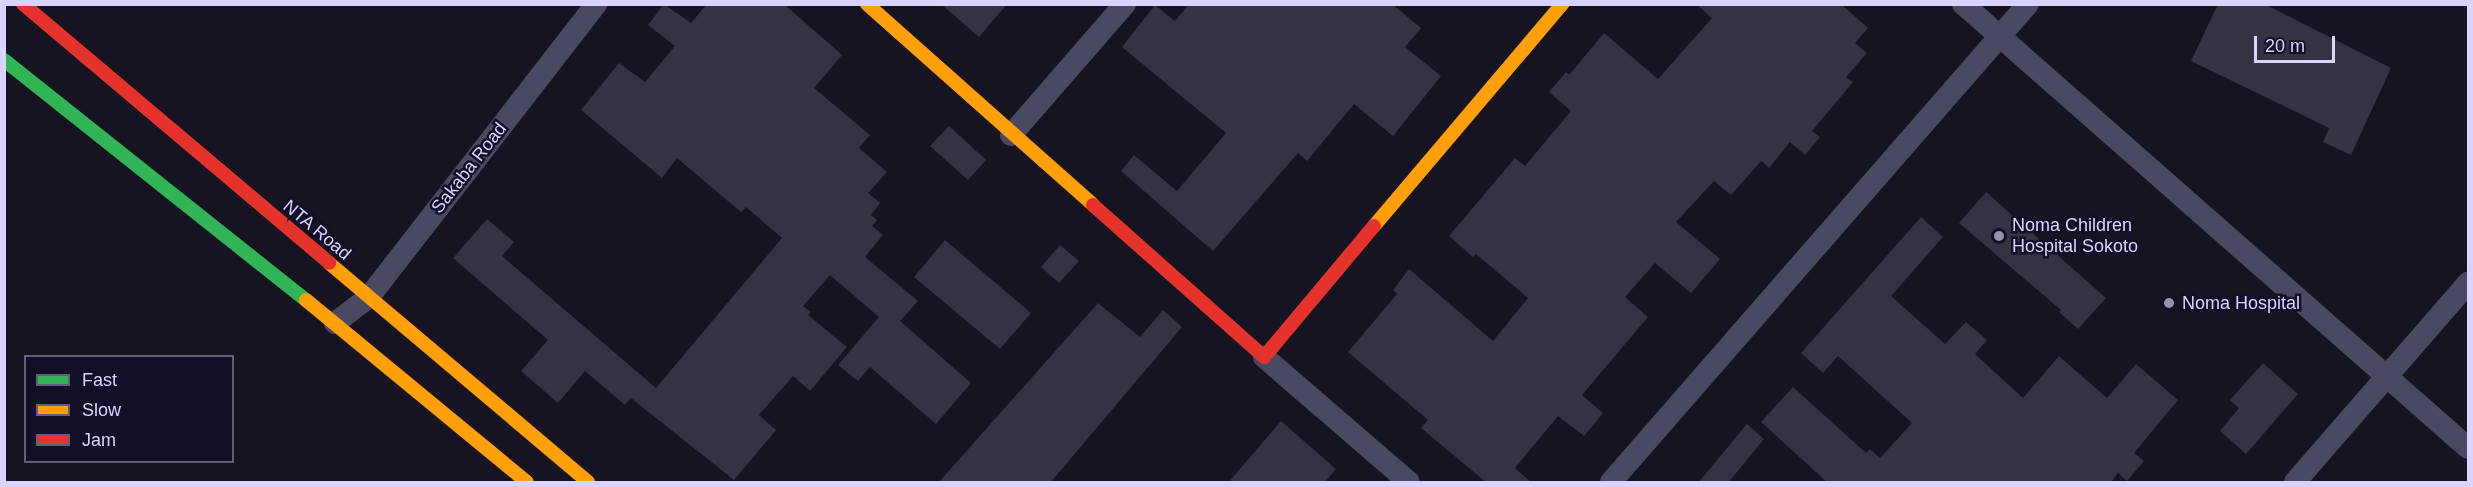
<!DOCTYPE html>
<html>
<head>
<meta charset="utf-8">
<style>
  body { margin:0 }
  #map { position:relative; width:2473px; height:487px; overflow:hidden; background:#161421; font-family:Helvetica,sans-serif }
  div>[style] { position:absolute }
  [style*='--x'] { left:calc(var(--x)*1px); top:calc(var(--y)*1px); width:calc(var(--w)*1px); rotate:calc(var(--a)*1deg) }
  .building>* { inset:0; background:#343243 }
  .street>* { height:22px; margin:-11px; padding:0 11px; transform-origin:11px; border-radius:11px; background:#4a4962 }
  .fast>* { height:14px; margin:-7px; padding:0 7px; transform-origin:7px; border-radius:7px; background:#30b455 }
  .slow>* { height:14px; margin:-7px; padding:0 7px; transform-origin:7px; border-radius:7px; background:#ff9f0a }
  .jam>* { height:14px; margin:-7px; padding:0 7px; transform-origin:7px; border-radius:7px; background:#e5322d }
  .dots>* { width:16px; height:16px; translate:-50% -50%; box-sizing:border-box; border:3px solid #130f26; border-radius:50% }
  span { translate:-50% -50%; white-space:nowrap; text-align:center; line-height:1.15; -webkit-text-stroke:5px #130f26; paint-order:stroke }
  .street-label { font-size:18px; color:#d9d4ff }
  .poi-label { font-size:18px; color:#d9d4ff }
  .left { translate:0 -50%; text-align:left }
  .frame { position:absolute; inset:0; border:6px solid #d9d4ff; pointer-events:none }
  .legend { position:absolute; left:24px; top:355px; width:210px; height:108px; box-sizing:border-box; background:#130f26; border:2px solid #625e7d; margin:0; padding:8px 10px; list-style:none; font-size:18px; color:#d9d4ff }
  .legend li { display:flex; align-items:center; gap:12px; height:30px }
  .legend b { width:30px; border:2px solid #625e7d }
  .scale { position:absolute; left:2254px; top:36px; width:81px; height:27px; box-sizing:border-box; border:3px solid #d9d4ff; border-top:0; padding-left:8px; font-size:18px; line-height:21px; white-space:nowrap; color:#d9d4ff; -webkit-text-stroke:4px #130f26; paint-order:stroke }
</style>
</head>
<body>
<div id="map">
  <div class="building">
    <div style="clip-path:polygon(664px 4px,691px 23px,707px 4px,785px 5px,842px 55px,814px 88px,870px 135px,859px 148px,887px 172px,868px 193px,880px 203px,871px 215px,877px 220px,872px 226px,883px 235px,865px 257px,918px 301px,900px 321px,971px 383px,936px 424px,870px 367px,858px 381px,838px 365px,879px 317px,830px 275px,803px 306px,811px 312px,808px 315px,847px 347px,810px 391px,793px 376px,759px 415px,776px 430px,734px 480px,631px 398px,625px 405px,585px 371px,558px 403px,521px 371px,548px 340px,453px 258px,487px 219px,514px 242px,502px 256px,656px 388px,782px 238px,746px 207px,741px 212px,677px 158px,662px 178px,581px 110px,619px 63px,645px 82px,675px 46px,648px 25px)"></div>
    <div style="clip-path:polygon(941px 4px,1007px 4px,979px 37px)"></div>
    <div style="clip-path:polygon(1189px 4px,1392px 4px,1421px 28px,1405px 47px,1441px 76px,1393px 136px,1354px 104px,1307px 161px,1298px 153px,1213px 251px,1121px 171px,1134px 155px,1177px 191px,1226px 133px,1122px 47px,1155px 5px,1175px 21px)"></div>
    <div style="clip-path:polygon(1696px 4px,1841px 4px,1868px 28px,1855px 43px,1867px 53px,1846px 77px,1853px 82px,1812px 131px,1820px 137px,1805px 155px,1790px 142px,1769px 168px,1761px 161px,1731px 195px,1714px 181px,1676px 222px,1720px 259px,1691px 293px,1655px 263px,1625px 297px,1648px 317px,1582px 395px,1603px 413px,1584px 436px,1558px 416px,1515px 468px,1532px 483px,1487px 483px,1421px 428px,1428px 420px,1348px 352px,1397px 294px,1393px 290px,1409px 269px,1493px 341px,1528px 298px,1476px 254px,1473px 257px,1449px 236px,1515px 158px,1525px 166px,1571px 111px,1549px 92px,1566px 72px,1569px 75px,1604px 33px,1658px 79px,1712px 18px)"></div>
    <div style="clip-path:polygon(2218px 4px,2264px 4px,2391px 68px,2351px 155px,2323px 142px,2329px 128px,2191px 61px)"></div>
    <div style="clip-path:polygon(949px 126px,986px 160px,968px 180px,930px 146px)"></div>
    <div style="clip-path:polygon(1986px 192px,2106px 298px,2078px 329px,2059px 312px,2061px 310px,1959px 223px)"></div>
    <div style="clip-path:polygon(1921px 217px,1943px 237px,1891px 296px,1945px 344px,1966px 322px,1987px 340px,1975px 354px,2023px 398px,2059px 356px,2107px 398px,2136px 364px,2178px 400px,2134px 453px,2144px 461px,2127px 481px,2118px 473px,2110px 483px,1828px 483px,1761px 422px,1793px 387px,1866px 453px,1870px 449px,1880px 458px,1912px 423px,1838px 356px,1823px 373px,1801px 353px)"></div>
    <div style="clip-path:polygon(945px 240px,1031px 313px,1000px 349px,914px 277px)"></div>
    <div style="clip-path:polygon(1060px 245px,1079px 261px,1059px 283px,1041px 267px)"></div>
    <div style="clip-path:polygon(1098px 303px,1140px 337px,1163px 310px,1182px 327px,1050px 483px,938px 483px)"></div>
    <div style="clip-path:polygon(2263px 363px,2298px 394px,2246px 454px,2220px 431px,2239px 408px,2230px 400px)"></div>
    <div style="clip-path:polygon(1281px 421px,1336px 469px,1324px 483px,1228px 483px)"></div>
    <div style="clip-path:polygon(1747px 424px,1764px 439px,1728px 483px,1698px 483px)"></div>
  </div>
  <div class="street">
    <div style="--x:1963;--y:4;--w:672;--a:41.32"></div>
    <div style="--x:1011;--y:135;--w:174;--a:-49"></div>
    <div style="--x:335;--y:323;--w:43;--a:-37.4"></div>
    <div style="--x:369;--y:297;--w:371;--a:-52.2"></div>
    <div style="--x:1264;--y:357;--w:191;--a:40.8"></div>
    <div style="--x:1611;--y:482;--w:634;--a:-48.9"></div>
    <div style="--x:2295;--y:482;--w:264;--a:-49"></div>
  </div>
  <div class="fast">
    <div style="--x:4;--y:60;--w:386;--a:38.5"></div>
  </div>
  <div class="slow">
    <div style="--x:867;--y:4;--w:302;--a:41.6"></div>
    <div style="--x:1374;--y:226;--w:291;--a:-49.7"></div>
    <div style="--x:329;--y:263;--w:339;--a:40.2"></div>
    <div style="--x:306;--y:300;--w:286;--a:39.5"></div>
  </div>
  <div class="jam">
    <div style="--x:23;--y:4;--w:401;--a:40.2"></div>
    <div style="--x:1093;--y:205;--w:229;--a:41.6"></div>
    <div style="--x:1264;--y:357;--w:171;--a:-50"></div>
  </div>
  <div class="dots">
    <div style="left:1999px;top:236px;background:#9591b1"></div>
    <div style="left:2169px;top:303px;background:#9591b1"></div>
  </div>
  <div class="street-label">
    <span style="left:469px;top:168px;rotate:-52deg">Sakaba Road</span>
    <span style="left:317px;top:230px;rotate:40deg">NTA Road</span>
  </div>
  <div class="poi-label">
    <span class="left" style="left:2012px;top:236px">Noma Children<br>Hospital Sokoto</span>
    <span class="left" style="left:2182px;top:303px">Noma Hospital</span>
  </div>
  <div class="frame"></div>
  <ul class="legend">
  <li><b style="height:8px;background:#30b455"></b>Fast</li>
  <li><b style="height:8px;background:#ff9f0a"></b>Slow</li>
  <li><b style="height:8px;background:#e5322d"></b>Jam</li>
  </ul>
  <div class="scale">20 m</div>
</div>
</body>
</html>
